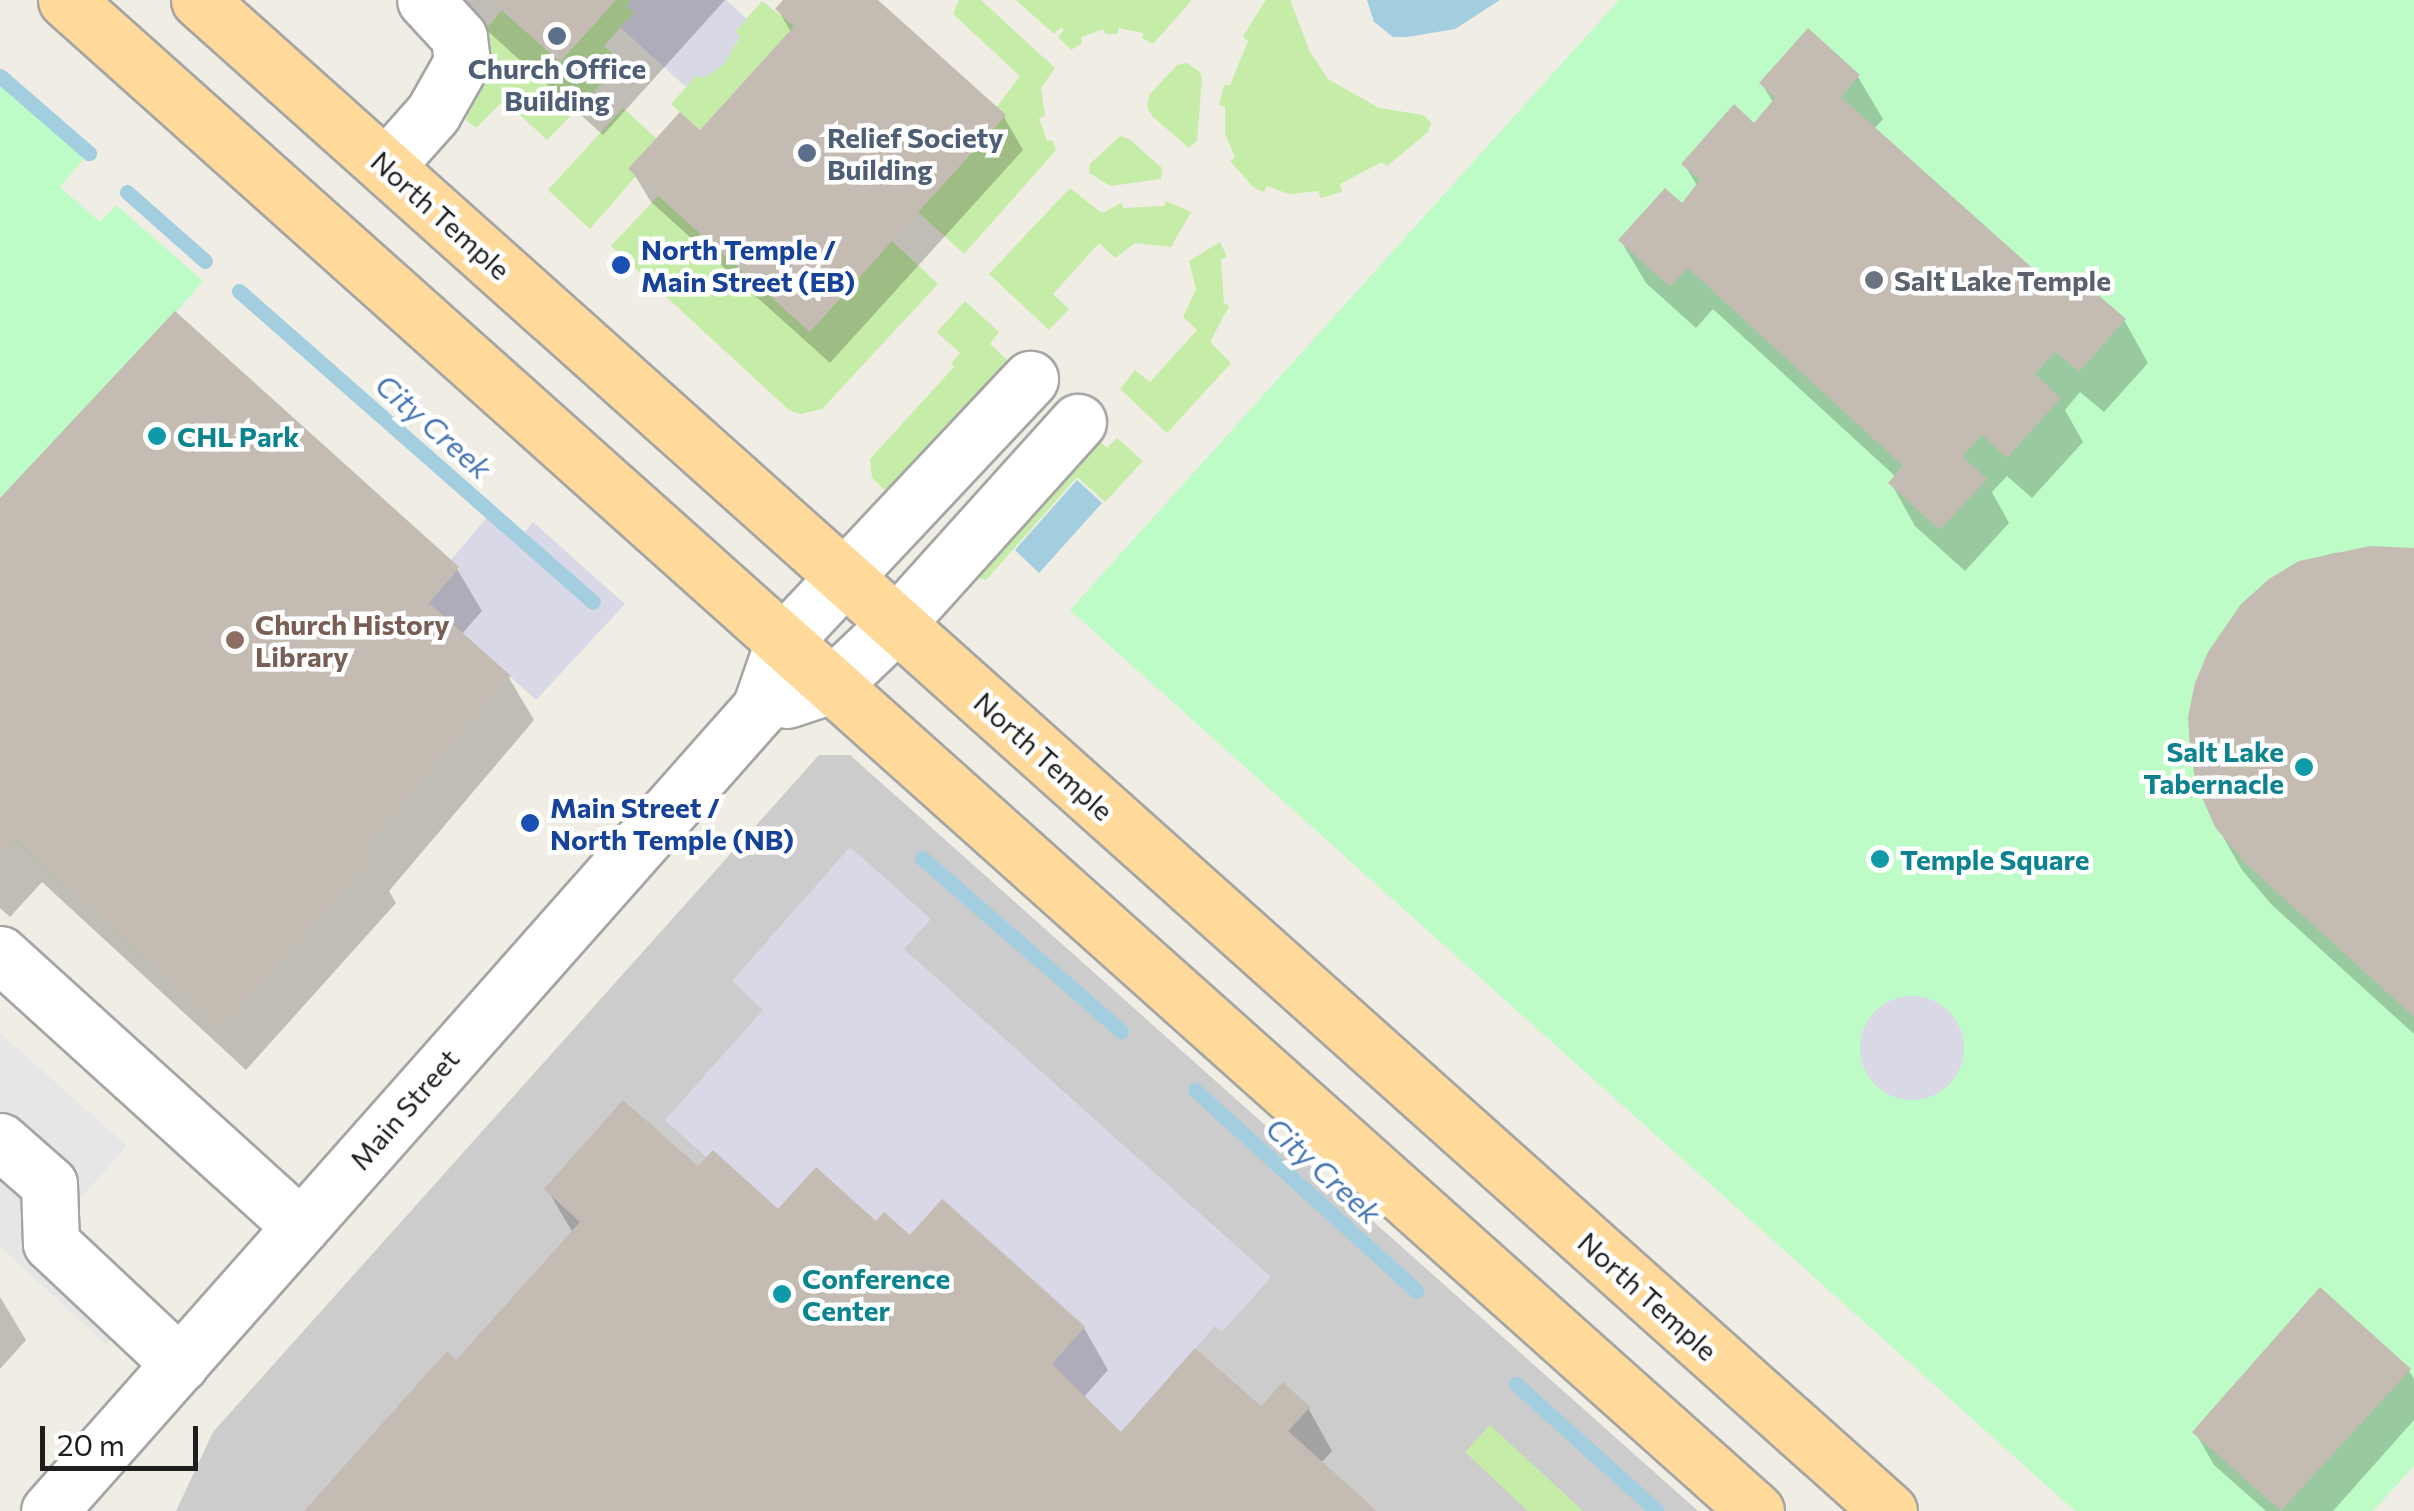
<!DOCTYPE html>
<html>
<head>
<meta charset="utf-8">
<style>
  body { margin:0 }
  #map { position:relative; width:2414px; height:1511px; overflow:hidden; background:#f0ede4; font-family:Commissioner,sans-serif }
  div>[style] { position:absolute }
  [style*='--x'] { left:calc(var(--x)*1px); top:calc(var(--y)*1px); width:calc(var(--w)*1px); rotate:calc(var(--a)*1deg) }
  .religious>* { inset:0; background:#ccc }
  .grass>* { inset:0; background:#c5eda7 }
  .park>* { inset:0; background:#befcc7 }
  .parking>* { inset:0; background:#e6e6e6 }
  .plaza>* { inset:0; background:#d9d8e6 }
  .round { border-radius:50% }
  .water>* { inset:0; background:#a2cee0 }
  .shadow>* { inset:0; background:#0003 }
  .stream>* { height:15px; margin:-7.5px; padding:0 7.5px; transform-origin:7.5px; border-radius:7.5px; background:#a2cee0 }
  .building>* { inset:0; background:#c4bcb3 }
  .roads { filter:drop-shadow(2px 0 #a5a5a5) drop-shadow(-2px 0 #a5a5a5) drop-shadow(0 2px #a5a5a5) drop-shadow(0 -2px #a5a5a5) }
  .minor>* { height:55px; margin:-27.5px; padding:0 27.5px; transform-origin:27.5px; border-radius:27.5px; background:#fff }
  .major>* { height:55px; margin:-27.5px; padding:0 27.5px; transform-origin:27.5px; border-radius:27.5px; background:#ffda9a }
  .dots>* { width:28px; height:28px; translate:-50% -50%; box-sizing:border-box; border:5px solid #fff; border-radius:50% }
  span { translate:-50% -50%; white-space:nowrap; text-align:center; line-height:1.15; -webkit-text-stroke:9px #fff; paint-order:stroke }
  .service-label { font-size:28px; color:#4e5e75; font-weight:700 }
  .left { translate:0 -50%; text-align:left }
  .street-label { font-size:28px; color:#1e1e1e }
  .transit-label { font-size:28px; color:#164399; font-weight:700 }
  .worship-label { font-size:28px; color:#5b616d; font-weight:700 }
  .culture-label { font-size:28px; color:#0d838f; font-weight:700 }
  .right { translate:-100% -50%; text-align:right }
  .education-label { font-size:28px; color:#785e54; font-weight:700 }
  .water-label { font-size:30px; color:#4575b3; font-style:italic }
  .scale { position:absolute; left:40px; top:1426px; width:158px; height:45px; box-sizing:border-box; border:5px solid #1e1e1e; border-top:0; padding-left:12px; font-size:30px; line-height:35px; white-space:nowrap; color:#1e1e1e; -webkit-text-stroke:8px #fff; paint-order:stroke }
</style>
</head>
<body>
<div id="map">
  <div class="religious">
    <div style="clip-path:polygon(819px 755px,850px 755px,1698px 1511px,176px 1511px,213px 1432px)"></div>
  </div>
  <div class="grass">
    <div style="clip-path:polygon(616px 0,632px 0,627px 6px,634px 12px,604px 46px,622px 63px,547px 140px,504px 100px,476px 128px,466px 120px,486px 67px,483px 33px,502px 10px,560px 62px)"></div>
    <div style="clip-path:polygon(959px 0,981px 0,1055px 68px,1041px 88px,1045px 116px,1039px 118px,1047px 141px,1052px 140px,1056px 150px,964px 254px,918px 212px,1020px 76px,953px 14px)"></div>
    <div style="clip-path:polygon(1016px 0,1192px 0,1153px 44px,1142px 38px,1143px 33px,1119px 28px,1117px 34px,1105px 34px,1104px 29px,1081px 37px,1082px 43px,1071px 50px,1058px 37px,1064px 30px,1061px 27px,1054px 34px)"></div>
    <div style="clip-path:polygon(1266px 0,1290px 0,1310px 52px,1328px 79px,1379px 108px,1424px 115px,1431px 123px,1428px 132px,1387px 166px,1382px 162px,1340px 184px,1342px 192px,1321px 198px,1318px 191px,1289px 194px,1267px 186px,1264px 192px,1254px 188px,1230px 161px,1235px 157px,1225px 134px,1225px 107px,1219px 105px,1224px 85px,1230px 85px,1248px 41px,1243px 36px)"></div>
    <div style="clip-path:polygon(762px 1px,794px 26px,700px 130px,671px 104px,698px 74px,716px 70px,733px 49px,740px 37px,735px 32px)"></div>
    <div style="clip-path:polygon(1187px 63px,1200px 72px,1202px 79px,1197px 141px,1189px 148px,1152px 116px,1147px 106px,1150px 94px,1177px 65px)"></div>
    <div style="clip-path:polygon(623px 108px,656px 138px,629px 169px,636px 176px,590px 229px,548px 190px)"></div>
    <div style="clip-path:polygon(1120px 136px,1129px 139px,1162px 168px,1161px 179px,1111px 186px,1089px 173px,1090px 164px)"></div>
    <div style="clip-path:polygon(1070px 188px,1102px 213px,1121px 203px,1124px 208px,1164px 206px,1166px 201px,1191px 212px,1171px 247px,1135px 243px,1115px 258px,1099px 243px,1053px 294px,1069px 309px,1049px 330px,989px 274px)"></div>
    <div style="clip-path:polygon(658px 196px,892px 241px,938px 284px,822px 409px,800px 414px,789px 410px,611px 246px)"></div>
    <div style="clip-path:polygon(1220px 242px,1227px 257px,1221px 259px,1224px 303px,1229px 306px,1210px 342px,1231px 363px,1167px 433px,1120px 389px,1135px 370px,1150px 382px,1197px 330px,1183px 317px,1196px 289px,1189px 261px)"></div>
    <div style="clip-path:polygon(965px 301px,999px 332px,990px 344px,1007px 360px,888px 493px,872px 478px,870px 459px,954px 367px,951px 363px,960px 353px,937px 332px)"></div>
    <div style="clip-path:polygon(1117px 438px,1143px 461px,1105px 502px,1077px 477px,986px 580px,976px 577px,1099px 440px,1107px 448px)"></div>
    <div style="clip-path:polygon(1490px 1425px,1583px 1511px,1528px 1511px,1465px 1452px)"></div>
  </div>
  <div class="park">
    <div style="clip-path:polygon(1619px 0,2414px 0,2414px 1466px,2373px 1511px,2075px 1511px,1070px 610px)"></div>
    <div style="clip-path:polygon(0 75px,89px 153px,60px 187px,100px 222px,116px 205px,203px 281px,176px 312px,459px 567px,429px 603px,511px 676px,366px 848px,373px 859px,221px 1030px,17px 842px,0 859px)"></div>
  </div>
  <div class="parking">
    <div style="clip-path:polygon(0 1033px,127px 1146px,61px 1220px,143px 1300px,106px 1345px,0 1246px)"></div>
  </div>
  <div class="plaza">
    <div style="clip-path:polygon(632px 0,726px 0,747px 19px,735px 31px,740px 36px,724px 64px,703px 79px,697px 75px,686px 87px,620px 27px,634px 13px,627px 6px)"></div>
    <div style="clip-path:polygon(487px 517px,516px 543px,533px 522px,625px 604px,536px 700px,429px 603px,459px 568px,451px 560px)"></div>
    <div style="clip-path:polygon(850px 847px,931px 919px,904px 949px,1271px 1277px,1222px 1332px,1215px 1326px,1121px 1432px,1052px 1364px,1085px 1326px,943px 1199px,910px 1235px,876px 1221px,778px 1209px,713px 1151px,706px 1157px,665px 1120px,763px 1010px,732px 981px)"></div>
    <div class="round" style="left:1860px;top:996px;width:104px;height:104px"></div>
  </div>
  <div class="water">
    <div style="clip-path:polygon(1367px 0,1500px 0,1455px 29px,1407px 37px,1393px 37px,1374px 22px)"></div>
    <div style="clip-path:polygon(1077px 480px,1102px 503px,1039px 573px,1015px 550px)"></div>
  </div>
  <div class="shadow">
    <div style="clip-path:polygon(453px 0,725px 0,603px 135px)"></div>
    <div style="clip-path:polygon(787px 0,874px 0,1004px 117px,1023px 150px,830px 363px,651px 202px,631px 169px,700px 134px,791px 32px,778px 10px)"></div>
    <div style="clip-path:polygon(1808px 32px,1858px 77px,1883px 119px,1874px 129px,2058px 294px,2124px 320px,2148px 363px,2104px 412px,2080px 392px,2065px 410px,2083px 442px,2032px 498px,2007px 476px,1992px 492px,2009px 523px,1965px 571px,1915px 526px,1891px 483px,1896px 477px,1713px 309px,1696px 328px,1646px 283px,1621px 241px,1682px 206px,1698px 187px,1684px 164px,1755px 126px,1774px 104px,1762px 84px)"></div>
    <div style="clip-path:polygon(0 507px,457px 569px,482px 611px,461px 635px,509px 678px,534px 720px,389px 891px,396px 903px,246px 1070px,42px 882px,10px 917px,0 908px)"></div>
    <div style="clip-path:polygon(2396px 548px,2414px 553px,2414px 1034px,2272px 905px,2242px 870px,2217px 826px,2300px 563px,2334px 553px)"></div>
    <div style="clip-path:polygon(698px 1170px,778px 1213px,876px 1225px,1084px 1328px,1108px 1370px,1083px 1398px,1121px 1436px,1261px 1410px,1308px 1408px,1332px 1451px,1320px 1464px,1373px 1511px,308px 1511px,457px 1363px,573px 1233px,547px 1189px)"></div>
    <div style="clip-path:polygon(0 1297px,26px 1340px,0 1369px)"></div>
    <div style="clip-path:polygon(2409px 1371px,2414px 1379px,2414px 1420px,2333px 1511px,2266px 1511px,2214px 1465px,2195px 1432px)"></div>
  </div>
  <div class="stream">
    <div style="--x:0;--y:76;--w:118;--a:40.9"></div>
    <div style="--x:127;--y:192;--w:104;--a:41.5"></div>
    <div style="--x:239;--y:291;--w:471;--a:41.3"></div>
    <div style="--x:922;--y:858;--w:264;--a:41"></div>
    <div style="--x:1195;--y:1090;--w:299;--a:42.2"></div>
    <div style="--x:1516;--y:1384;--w:190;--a:42"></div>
  </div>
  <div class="building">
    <div style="clip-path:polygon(490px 0,616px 0,560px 62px)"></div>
    <div style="clip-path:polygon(783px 0,878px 0,1006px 115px,810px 332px,628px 169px,680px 112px,700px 130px,794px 26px,775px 9px)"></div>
    <div style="clip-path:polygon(1808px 28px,1860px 75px,1841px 97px,2058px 291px,2073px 273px,2126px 319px,2079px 372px,2055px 352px,2035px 374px,2061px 398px,2007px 458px,1982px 435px,1962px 456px,1987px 479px,1940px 530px,1888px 483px,1903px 466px,1688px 268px,1670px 287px,1618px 240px,1665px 188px,1682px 203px,1700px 180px,1681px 164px,1734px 104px,1754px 123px,1775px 98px,1759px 83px)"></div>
    <div style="clip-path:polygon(175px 311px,459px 567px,429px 603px,511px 676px,366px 848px,373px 859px,221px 1030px,17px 841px,0 859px,0 498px)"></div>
    <div style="clip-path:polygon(2370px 546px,2414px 548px,2414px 1017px,2245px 863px,2215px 827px,2196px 784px,2190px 749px,2188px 717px,2195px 683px,2208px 652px,2241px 604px,2269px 579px,2299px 561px)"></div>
    <div style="clip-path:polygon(623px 1100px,698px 1166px,713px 1150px,778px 1209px,816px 1167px,876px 1221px,884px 1212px,910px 1235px,942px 1199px,1085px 1327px,1052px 1364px,1121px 1432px,1195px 1348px,1261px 1406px,1283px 1382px,1310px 1407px,1288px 1431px,1377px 1511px,304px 1511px,447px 1351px,456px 1360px,580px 1222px,544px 1189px)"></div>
    <div style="clip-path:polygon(2320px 1287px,2411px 1369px,2281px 1511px,2192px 1432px)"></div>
  </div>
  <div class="roads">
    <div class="minor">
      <div style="--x:386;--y:166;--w:71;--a:-48.4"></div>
      <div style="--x:433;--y:113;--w:59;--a:-60.4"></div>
      <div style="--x:462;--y:62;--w:25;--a:-97"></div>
      <div style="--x:459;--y:37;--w:50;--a:-132.6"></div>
      <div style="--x:787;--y:700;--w:47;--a:-18.4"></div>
      <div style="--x:832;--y:685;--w:88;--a:-43.6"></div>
      <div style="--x:896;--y:624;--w:272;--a:-48"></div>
      <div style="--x:0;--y:954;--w:406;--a:42.2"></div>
      <div style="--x:0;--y:1141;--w:65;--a:41.3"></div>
      <div style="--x:49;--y:1184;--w:59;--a:88.1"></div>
      <div style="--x:51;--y:1243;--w:177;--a:43.2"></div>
      <div style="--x:49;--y:1511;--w:1073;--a:-48.48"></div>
      <div style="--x:760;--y:708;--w:70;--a:-70.8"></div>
      <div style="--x:783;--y:642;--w:361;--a:-46.8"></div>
    </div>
    <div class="major">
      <div style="--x:66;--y:0;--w:2267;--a:41.8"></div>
      <div style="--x:199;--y:0;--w:2267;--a:41.8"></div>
    </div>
  </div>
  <div class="dots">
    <div style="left:557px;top:36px;background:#5c6f8a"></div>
    <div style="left:807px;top:153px;background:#5c6f8a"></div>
    <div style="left:621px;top:265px;background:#1a4fb4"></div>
    <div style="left:1874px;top:280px;background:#6b7280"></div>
    <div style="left:157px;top:436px;background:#0f9aa8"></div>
    <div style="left:235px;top:640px;background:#8d6e63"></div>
    <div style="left:2304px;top:767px;background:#0f9aa8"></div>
    <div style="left:530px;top:823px;background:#1a4fb4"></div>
    <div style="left:1880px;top:859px;background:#0f9aa8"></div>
    <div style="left:782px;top:1294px;background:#0f9aa8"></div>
  </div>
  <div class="service-label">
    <span style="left:557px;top:84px">Church Office<br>Building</span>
    <span class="left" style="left:827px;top:153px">Relief Society<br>Building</span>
  </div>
  <div class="street-label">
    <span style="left:441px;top:215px;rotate:42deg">North Temple</span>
    <span style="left:1044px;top:756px;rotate:42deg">North Temple</span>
    <span style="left:404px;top:1109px;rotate:-49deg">Main Street</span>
    <span style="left:1648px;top:1296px;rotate:42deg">North Temple</span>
  </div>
  <div class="transit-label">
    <span class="left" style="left:641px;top:265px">North Temple /<br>Main Street (EB)</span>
    <span class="left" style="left:550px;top:823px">Main Street /<br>North Temple (NB)</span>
  </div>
  <div class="worship-label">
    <span class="left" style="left:1894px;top:280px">Salt Lake Temple</span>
  </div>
  <div class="culture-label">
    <span class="left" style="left:177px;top:436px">CHL Park</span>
    <span class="right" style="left:2284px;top:767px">Salt Lake<br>Tabernacle</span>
    <span class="left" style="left:1900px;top:859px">Temple Square</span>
    <span class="left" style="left:802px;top:1294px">Conference<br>Center</span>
  </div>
  <div class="education-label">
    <span class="left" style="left:255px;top:640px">Church History<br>Library</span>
  </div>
  <div class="water-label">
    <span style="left:434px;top:426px;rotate:41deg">City Creek</span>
    <span style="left:1324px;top:1170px;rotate:42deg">City Creek</span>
  </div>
  <div class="scale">20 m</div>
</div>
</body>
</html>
